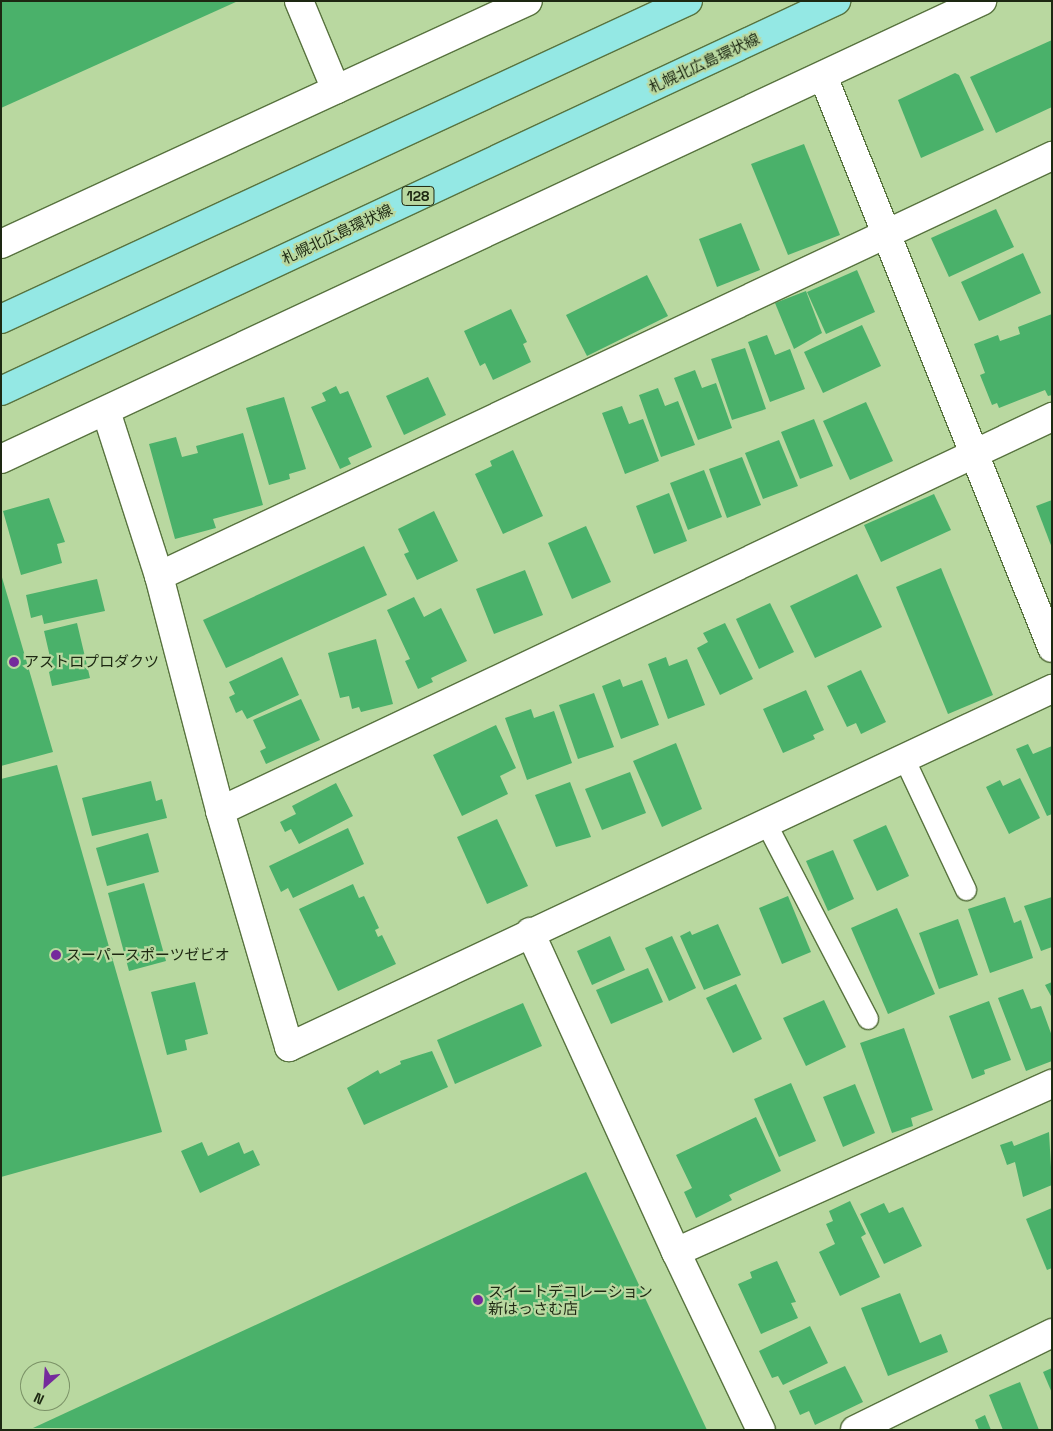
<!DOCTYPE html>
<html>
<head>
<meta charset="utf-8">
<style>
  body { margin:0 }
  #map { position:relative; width:1053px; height:1431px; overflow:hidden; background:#b9d8a0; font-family:"Space Grotesk","Noto Sans JP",sans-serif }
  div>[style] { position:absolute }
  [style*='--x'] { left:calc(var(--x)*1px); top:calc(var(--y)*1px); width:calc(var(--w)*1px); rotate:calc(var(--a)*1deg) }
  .building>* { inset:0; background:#4ab16a }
  .roads { filter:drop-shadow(1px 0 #58733f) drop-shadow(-1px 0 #58733f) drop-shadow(0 1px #58733f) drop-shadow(0 -1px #58733f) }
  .lane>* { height:20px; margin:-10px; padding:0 10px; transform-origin:10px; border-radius:10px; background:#fff }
  .street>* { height:28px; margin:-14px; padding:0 14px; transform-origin:14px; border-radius:14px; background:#fff }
  .primary>* { height:28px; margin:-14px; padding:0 14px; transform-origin:14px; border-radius:14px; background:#94e8e4 }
  .dots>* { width:14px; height:14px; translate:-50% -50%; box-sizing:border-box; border:2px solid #b9d8a0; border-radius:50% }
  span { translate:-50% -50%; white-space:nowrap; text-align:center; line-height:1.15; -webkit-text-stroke:4.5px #b9d8a0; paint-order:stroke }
  .shield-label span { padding:1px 4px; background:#b9d8a0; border:1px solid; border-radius:4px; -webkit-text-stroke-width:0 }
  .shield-label { font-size:14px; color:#1d2812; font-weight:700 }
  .street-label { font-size:15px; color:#1d2812 }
  .poi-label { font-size:15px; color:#1d2812 }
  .left { translate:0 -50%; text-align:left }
  .frame { position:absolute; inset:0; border:2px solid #1d2812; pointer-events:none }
  .north { position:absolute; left:20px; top:1361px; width:50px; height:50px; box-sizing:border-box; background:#b9d8a0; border:1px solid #7b9267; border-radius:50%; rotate:206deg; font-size:14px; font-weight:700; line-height:20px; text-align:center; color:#1d2812 }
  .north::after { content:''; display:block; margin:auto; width:18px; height:22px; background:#752a9c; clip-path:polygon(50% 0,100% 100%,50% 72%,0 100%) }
</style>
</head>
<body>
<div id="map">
  <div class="building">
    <div style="clip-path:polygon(1px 1px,238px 1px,1px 108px)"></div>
    <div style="clip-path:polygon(1052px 40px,1052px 107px,996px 133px,970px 77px)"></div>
    <div style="clip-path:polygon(955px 73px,959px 75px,984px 130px,921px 158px,898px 100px)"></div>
    <div style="clip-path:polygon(804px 144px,840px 235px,788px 255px,751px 164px)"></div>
    <div style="clip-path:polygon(996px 209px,1014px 247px,949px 277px,931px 238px)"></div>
    <div style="clip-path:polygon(741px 223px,760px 270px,717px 287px,699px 239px)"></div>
    <div style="clip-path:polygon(1023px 253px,1041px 293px,979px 321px,961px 282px)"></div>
    <div style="clip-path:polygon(857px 270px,875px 312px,826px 334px,807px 292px)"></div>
    <div style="clip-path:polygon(647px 275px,668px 316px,587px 356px,566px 315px)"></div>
    <div style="clip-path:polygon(806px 291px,822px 333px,794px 349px,775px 303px)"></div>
    <div style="clip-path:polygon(511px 309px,527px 342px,523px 344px,531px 362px,493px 380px,485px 363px,480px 366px,464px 331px)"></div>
    <div style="clip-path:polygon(1052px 314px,1052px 395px,1048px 396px,1045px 390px,999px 408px,997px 403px,992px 405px,980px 375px,985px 373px,974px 344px,998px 335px,1000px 341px,1020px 334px,1018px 327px)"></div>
    <div style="clip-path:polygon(862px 325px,881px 366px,823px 393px,804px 352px)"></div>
    <div style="clip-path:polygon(767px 335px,775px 355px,790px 349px,805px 389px,770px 402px,748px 342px)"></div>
    <div style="clip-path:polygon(745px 348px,766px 409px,732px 420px,711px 359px)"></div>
    <div style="clip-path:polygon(695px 370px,702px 388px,716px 383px,732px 428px,698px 440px,674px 378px)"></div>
    <div style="clip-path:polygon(428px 377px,446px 415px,404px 435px,386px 396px)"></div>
    <div style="clip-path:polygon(336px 386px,340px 394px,348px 391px,372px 447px,348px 458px,351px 464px,340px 469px,311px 407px,326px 401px,322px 393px)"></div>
    <div style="clip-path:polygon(658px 388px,665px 406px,678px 401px,695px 445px,661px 457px,639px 395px)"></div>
    <div style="clip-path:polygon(284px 397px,306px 469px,289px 474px,290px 479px,269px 485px,246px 408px)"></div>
    <div style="clip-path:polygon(866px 402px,893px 461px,850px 480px,823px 421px)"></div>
    <div style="clip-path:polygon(622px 406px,629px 424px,643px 419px,659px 461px,625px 474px,602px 413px)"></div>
    <div style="clip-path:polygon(814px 419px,833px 466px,800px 479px,781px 432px)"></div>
    <div style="clip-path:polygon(243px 433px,263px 505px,213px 519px,216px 528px,175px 539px,149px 444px,176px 437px,182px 457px,198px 453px,196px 446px)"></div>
    <div style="clip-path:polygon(779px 440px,798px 486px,763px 499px,745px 453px)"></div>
    <div style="clip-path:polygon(513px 450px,543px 516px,503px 534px,475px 474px,492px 466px,490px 461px)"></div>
    <div style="clip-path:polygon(742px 457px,761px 505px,727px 518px,709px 469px)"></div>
    <div style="clip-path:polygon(704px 470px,722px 517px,688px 530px,670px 483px)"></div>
    <div style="clip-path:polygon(669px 493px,687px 541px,654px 554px,636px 506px)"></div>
    <div style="clip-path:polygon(934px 494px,951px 530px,881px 562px,864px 525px)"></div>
    <div style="clip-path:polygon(49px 498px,65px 542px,57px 544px,62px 563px,21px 575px,3px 511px)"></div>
    <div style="clip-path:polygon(1052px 500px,1052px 548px,1036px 506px)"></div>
    <div style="clip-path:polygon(434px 511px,458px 561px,417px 580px,404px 554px,409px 552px,398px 529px)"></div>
    <div style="clip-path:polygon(586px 526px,611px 582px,572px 599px,548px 543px)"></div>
    <div style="clip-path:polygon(364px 546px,387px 595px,226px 668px,203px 620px)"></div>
    <div style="clip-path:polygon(941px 568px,993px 695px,948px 714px,896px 587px)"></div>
    <div style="clip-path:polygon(525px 570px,543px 615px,494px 634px,476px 589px)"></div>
    <div style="clip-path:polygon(1px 574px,53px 752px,1px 766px)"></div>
    <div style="clip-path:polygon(857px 574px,882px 627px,815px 658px,790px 606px)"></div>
    <div style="clip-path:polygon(97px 579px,105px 611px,44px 624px,42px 615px,31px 618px,26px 595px)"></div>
    <div style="clip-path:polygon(414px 597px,424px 617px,441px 608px,467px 661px,431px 678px,433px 682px,418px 689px,405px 661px,410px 659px,387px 610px)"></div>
    <div style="clip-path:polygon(770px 603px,794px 652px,759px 669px,736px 619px)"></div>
    <div style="clip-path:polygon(77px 623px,90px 678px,52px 686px,49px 672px,53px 670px,44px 631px)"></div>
    <div style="clip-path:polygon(725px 623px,753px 679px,720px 695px,697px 648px,708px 642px,703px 633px)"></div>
    <div style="clip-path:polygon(376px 639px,393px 704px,361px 712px,359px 707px,352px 709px,349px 696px,340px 698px,328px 653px)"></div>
    <div style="clip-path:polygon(282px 657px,299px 695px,247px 719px,242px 710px,236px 713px,229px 697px,235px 694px,229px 682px)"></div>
    <div style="clip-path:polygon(666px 657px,669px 666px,687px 659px,705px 705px,668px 719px,648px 664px)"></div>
    <div style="clip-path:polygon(861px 670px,886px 722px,861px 734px,856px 723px,847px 727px,827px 686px)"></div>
    <div style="clip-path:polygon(620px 679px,623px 687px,642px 680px,659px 725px,621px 739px,602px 686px)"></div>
    <div style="clip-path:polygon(806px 690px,824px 730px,813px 735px,815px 739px,783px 753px,763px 709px)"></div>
    <div style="clip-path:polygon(594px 693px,614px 747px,578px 759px,559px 705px)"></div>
    <div style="clip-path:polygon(301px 699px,320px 740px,266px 764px,260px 751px,266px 748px,253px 720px)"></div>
    <div style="clip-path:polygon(531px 709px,534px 718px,554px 711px,572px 763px,527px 780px,505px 718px)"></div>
    <div style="clip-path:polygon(496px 725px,516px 768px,500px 776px,508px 794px,462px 816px,433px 755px)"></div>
    <div style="clip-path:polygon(676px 743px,702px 809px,662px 827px,633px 761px)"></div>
    <div style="clip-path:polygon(1028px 744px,1033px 754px,1052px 746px,1052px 814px,1047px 816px,1016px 749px)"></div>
    <div style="clip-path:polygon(57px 765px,162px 1132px,1px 1177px,1px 779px)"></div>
    <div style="clip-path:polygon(630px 772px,646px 813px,602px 830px,585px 789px)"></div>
    <div style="clip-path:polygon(1020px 778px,1040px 818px,1009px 834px,986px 787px,1000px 780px,1003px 786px)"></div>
    <div style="clip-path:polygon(151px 781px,156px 801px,162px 799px,167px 818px,92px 836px,82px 798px)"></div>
    <div style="clip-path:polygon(570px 782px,591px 837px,556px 847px,535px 795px)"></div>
    <div style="clip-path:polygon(336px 783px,353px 816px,299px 844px,291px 829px,285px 832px,280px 822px,296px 814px,292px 806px)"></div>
    <div style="clip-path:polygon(497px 819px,528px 886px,487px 904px,457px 837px)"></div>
    <div style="clip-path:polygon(886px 825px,909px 876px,877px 891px,853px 840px)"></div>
    <div style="clip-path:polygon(348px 828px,364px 864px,293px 898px,288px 888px,281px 892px,269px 866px)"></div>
    <div style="clip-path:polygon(148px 833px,159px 872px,107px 886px,96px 848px)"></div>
    <div style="clip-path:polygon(833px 850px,854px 899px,828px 911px,806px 861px)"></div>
    <div style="clip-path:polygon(144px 883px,166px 961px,129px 971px,108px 893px)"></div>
    <div style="clip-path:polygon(353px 884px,359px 898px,364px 896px,379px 928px,375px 930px,378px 937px,382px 935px,396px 964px,338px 991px,299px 909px)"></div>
    <div style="clip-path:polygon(788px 896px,811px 952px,782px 964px,759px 908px)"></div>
    <div style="clip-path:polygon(1005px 897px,1014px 923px,1021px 920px,1033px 958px,990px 973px,968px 909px)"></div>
    <div style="clip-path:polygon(1052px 897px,1052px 947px,1041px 951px,1024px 906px)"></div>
    <div style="clip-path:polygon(897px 908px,935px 994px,888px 1014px,851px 928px)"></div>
    <div style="clip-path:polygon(958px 919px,978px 975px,939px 989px,919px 933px)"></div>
    <div style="clip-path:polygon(718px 924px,741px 975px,704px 990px,680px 936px,690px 931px,692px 935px)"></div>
    <div style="clip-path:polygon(610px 936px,625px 970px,592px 985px,577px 951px)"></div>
    <div style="clip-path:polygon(672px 936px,696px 988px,669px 1001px,645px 948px)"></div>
    <div style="clip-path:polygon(648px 968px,663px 1002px,611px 1024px,596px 990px)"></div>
    <div style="clip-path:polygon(195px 982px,208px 1034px,185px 1040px,187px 1050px,167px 1055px,151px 992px)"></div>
    <div style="clip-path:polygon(1052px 982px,1052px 998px,1045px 985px)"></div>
    <div style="clip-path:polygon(736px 984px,762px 1039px,733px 1053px,706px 998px)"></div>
    <div style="clip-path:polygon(1023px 989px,1031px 1009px,1041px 1006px,1052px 1036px,1052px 1061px,1026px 1071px,998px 998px)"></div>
    <div style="clip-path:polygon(824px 1000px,846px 1047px,806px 1066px,783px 1018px)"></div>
    <div style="clip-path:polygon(989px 1001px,1011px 1060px,984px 1070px,985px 1074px,972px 1079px,949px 1016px)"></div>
    <div style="clip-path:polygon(523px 1003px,542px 1046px,455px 1084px,437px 1040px)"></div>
    <div style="clip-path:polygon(904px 1028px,933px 1110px,911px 1118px,913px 1126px,892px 1133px,860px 1043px)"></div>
    <div style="clip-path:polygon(432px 1051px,448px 1087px,364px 1125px,347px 1088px,378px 1070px,380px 1074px,401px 1064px,400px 1061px)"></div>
    <div style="clip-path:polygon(791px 1083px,816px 1141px,779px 1157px,754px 1099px)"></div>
    <div style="clip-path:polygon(855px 1084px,875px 1133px,843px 1147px,823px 1097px)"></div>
    <div style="clip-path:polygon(756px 1117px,781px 1171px,729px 1195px,732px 1200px,696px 1218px,684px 1192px,692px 1188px,676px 1155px)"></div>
    <div style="clip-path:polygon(1049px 1132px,1052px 1185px,1023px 1197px,1015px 1162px,1007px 1165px,1000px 1145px,1012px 1141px,1014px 1146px)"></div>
    <div style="clip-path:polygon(202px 1142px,208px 1156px,239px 1142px,244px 1154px,253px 1150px,260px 1165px,200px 1193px,181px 1151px)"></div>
    <div style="clip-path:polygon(586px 1172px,707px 1430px,33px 1428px)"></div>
    <div style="clip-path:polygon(850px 1201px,866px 1234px,861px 1237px,880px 1277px,840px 1296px,819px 1252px,835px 1244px,826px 1224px,833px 1221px,829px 1211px)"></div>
    <div style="clip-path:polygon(884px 1203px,889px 1213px,903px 1207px,922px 1246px,884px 1264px,860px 1214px)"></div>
    <div style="clip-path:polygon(1052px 1208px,1052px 1268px,1047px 1270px,1026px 1219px)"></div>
    <div style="clip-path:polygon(777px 1261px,796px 1302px,791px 1303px,798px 1318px,761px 1334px,738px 1284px,752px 1278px,750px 1272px)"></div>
    <div style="clip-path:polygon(900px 1293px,920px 1343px,941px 1334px,948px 1352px,888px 1376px,861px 1308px)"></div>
    <div style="clip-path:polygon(810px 1326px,828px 1363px,783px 1385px,778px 1376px,772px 1378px,759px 1351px)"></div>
    <div style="clip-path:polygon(845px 1366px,863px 1402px,815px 1425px,809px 1411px,800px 1415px,789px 1391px)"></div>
    <div style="clip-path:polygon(1052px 1368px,1052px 1393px,1043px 1372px)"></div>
    <div style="clip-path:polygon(1020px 1382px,1039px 1430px,1003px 1430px,989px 1395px)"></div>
    <div style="clip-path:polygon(985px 1415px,991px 1430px,979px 1430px,975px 1420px)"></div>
  </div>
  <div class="roads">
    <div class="lane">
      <div style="--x:904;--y:758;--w:146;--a:64.8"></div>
      <div style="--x:766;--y:823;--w:221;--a:62.5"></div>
    </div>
    <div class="street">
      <div style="--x:299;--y:1;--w:96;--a:67.4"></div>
      <div style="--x:823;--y:76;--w:616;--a:68.18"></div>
      <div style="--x:1;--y:244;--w:580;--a:-24.75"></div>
      <div style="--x:106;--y:411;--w:173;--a:72.2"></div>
      <div style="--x:159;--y:576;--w:243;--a:75.4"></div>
      <div style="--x:220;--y:811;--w:246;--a:73.7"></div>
      <div style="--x:289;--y:1047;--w:843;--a:-25.14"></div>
      <div style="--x:1;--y:459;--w:1083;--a:-25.03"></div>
      <div style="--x:159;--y:576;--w:987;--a:-25.19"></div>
      <div style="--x:220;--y:811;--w:921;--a:-25.34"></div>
      <div style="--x:530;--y:932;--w:352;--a:65.5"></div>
      <div style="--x:676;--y:1252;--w:197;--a:64.5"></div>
      <div style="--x:676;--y:1252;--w:412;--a:-24.1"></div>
      <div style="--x:855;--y:1430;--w:220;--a:-26.2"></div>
    </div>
    <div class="primary">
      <div style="--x:1;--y:319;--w:757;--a:-24.84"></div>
      <div style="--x:1;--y:391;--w:922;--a:-25.04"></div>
    </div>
  </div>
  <div class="dots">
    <div style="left:14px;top:662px;background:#752a9c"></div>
    <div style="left:56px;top:955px;background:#752a9c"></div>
    <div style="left:478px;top:1300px;background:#752a9c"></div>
  </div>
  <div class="shield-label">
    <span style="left:418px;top:196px">128</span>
  </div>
  <div class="street-label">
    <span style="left:704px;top:63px;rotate:-25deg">札幌北広島環状線</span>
    <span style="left:337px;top:234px;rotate:-25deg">札幌北広島環状線</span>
  </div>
  <div class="poi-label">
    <span class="left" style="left:24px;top:662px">アストロプロダクツ</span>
    <span class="left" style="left:66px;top:955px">スーパースポーツゼビオ</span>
    <span class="left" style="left:488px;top:1300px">スイートデコレーション<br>新はっさむ店</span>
  </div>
  <div class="frame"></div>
  <div class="north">N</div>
</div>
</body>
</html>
